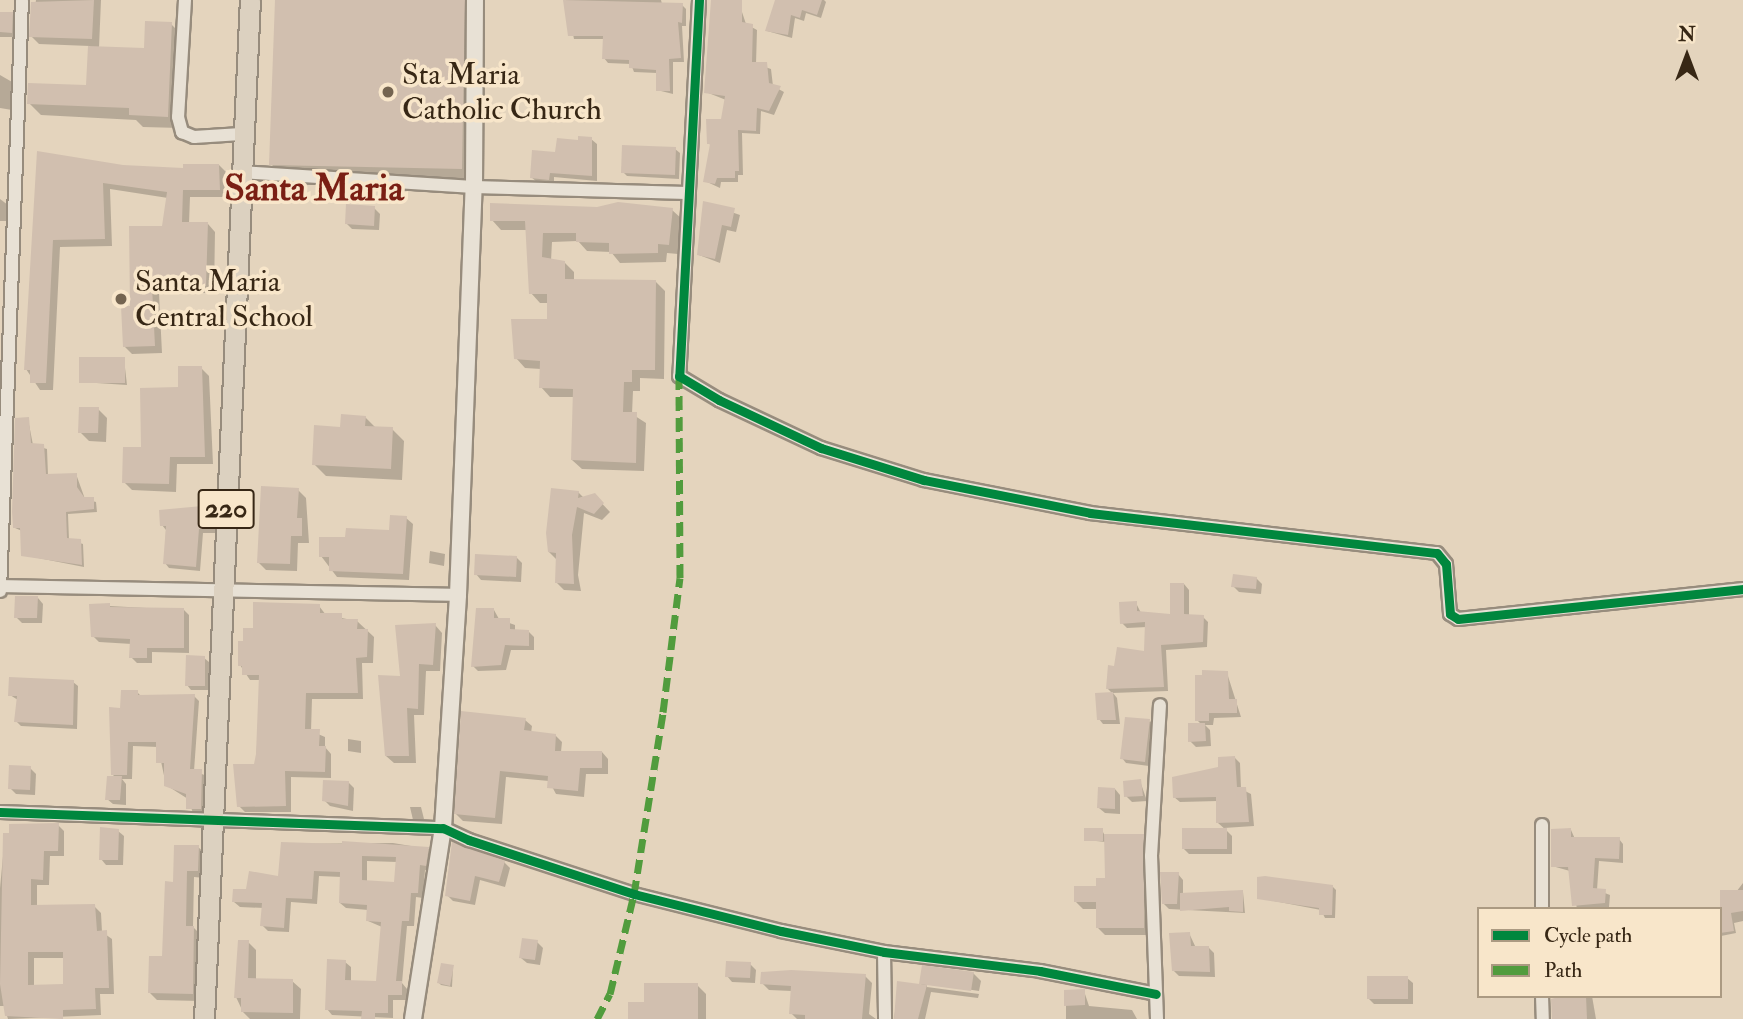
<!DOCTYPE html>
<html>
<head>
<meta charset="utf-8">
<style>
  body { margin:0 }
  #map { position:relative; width:1743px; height:1019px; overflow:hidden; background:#e4d4bd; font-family:"IM FELL Double Pica",serif }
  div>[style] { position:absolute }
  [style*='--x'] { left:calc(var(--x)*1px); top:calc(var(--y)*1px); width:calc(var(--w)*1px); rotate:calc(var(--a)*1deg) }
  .shadow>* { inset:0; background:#0003 }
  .building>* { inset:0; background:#d1bfaf }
  .roads { filter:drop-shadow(2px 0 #978c7d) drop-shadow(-2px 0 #978c7d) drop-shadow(0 2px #978c7d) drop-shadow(0 -2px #978c7d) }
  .minor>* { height:12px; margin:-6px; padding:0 6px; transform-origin:6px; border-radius:6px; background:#e8e1d5 }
  .tertiary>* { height:16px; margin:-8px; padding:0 8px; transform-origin:8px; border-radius:8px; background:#e8e1d5 }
  .primary>* { height:19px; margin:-9.5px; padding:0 9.5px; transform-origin:9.5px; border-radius:9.5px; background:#dcd1c0 }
  .quiet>* { height:7px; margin-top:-3.5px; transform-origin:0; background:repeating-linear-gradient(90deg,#519c3d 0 14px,transparent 0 21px) }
  .cycleway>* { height:9px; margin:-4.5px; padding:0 4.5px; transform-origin:4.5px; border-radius:4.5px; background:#00873e }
  .dots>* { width:19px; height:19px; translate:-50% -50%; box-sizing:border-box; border:4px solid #f8e6ca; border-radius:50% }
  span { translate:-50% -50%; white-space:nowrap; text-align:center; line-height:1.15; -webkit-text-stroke:7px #f8e6ca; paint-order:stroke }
  .shield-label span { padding:2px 5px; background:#f8e6ca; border:2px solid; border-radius:5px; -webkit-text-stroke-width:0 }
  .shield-label { font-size:28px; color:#372715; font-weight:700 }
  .poi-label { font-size:30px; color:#372715 }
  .left { translate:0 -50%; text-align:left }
  .district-label { font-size:37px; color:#7a1f14; font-weight:700 }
  .legend { position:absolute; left:1477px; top:907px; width:245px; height:91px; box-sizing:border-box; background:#f8e6ca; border:2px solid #ab9a82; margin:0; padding:9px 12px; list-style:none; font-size:21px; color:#372715 }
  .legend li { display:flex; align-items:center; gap:14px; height:35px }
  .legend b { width:35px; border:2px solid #ab9a82 }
  .north { position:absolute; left:1652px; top:21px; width:70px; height:70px; -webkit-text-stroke:5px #f8e6ca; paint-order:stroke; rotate:0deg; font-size:19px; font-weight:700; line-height:28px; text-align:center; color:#372715 }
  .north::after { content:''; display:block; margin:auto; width:24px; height:32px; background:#372715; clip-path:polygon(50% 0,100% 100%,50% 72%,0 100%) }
</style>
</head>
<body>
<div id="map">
  <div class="shadow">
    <div style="clip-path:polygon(36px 0,101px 0,99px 48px,146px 50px,171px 24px,183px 36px,180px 128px,143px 127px,136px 120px,41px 115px,29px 103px,88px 87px,90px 46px,39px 44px,31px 36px)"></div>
    <div style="clip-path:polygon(279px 0,477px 0,473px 179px,282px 175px,271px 164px)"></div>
    <div style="clip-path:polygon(566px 0,661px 0,662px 4px,682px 5px,686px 9px,686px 26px,682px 26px,684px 62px,673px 62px,673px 94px,657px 90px,657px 73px,634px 72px,631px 64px,608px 63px,604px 58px,605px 39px,574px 39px)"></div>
    <div style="clip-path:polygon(787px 0,824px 0,826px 2px,821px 18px,806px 13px,804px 21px,795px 18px,792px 38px,767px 31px)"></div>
    <div style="clip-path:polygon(741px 9px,746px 24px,757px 30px,756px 64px,771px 69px,773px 86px,784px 92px,774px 115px,761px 111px,760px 134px,742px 133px,743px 175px,738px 175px,738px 182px,721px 182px,720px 188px,705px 181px,712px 146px,708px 143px,723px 121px,726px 100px,706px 92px)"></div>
    <div style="clip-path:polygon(0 14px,12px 14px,18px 20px,17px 37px,0 37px)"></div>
    <div style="clip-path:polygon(0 75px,19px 86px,18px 111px,0 108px)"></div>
    <div style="clip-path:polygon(591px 139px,597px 144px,597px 181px,554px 177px,554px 184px,537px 182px,531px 177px,557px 154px)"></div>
    <div style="clip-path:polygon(675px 149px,680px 153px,679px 179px,627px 176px,623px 172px)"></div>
    <div style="clip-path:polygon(38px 153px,123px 166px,185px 170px,219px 165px,227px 173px,227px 197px,190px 197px,189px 224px,208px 224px,215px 232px,214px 293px,159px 293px,162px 353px,132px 354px,124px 346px,131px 308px,164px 228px,168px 198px,110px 189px,112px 246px,60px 247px,53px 390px,40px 390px,26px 369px)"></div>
    <div style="clip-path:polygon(0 199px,8px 205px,7px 221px,0 221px)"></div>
    <div style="clip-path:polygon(705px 203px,740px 215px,736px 232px,727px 230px,720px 263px,699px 255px)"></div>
    <div style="clip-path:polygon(374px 208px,380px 214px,379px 230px,352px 229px,346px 223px)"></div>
    <div style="clip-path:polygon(672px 210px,682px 219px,678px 254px,667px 253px,666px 262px,620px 263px,611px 252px,587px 251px,578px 241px,552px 242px,551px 261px,565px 263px,574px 272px,574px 281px,656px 282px,665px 291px,664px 379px,640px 378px,640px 391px,633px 391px,632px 414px,646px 423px,644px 471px,582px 469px,572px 460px,575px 397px,550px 397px,541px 387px,541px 369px,525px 368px,516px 358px,549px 321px,549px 303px,540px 303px,531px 293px,527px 230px,501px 230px,492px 220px)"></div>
    <div style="clip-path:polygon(124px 359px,127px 385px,81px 382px)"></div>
    <div style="clip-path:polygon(201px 368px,209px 376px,213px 464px,177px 464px,176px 492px,132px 490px,124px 482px,180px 389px)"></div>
    <div style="clip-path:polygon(98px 409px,107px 418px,106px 442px,89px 441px,80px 432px)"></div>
    <div style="clip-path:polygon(365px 417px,376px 428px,392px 429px,404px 441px,402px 480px,326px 476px,314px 464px,342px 428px)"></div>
    <div style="clip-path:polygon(28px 419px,33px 445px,47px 449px,48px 475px,76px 474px,85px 499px,96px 502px,97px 512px,68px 514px,69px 540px,83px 544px,84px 567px,23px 555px,22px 531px,15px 528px)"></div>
    <div style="clip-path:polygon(298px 490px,306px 498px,309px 543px,298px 543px,297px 571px,266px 570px,258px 562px)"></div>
    <div style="clip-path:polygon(578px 492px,584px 498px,594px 495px,610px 512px,602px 520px,584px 513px,578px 575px,581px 591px,564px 590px,557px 583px,557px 560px,549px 552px)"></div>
    <div style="clip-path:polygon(212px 507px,216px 512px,216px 533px,203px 533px,200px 571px,169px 568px,165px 563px,166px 530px,162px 525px)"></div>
    <div style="clip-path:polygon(406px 518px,413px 524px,409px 580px,337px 577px,321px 556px,347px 539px,390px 532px)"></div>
    <div style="clip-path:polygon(430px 551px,445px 554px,444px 566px,429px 563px)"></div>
    <div style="clip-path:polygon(516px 557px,522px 563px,521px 582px,481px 580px,476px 574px)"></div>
    <div style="clip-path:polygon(1256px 578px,1262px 584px,1261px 594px,1239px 592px,1233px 586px)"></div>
    <div style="clip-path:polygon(1184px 584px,1189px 590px,1189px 616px,1203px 617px,1208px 622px,1207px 647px,1166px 650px,1168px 691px,1112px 693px,1107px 688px,1116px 668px,1145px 653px,1147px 627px,1127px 628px,1122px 623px,1136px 603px,1141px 613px,1172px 616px)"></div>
    <div style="clip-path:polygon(38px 598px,43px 604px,42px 623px,22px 623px,16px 617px)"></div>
    <div style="clip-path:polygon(91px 605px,184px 610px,189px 615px,189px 653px,152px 652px,152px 663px,137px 663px,131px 657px,132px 644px,99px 642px,93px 636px)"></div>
    <div style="clip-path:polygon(319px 606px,326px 615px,357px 621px,374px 637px,373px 663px,362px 663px,363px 699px,312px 699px,311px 731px,325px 737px,325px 747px,331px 754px,331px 778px,291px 777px,291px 812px,245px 812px,239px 806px,256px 766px,260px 680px,250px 680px,240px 665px,245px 643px,255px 630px)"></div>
    <div style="clip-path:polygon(494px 610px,499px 619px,515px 625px,515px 631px,529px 632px,534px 637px,534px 650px,511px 650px,506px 670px,478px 671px,473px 666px)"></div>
    <div style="clip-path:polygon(435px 625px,442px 633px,440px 671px,426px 671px,424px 715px,414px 715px,416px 763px,394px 763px,386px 756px,401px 678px)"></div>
    <div style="clip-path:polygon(204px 658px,209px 662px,209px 690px,191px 690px,187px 685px)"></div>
    <div style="clip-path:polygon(1227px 673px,1241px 717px,1214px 718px,1213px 725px,1205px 725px,1210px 730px,1211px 746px,1196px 747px,1190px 741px,1202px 725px,1197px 720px)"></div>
    <div style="clip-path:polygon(73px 682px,78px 686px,77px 729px,21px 726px,16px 721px,18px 700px,10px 695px)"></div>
    <div style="clip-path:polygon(137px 692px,142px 697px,194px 696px,199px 701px,194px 771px,207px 776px,206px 813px,193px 813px,188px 799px,166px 785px,158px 747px,133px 746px,132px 779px,122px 779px,126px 784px,126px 805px,113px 804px,107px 799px,116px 778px,112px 774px,122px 710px)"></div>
    <div style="clip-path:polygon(1113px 693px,1117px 698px,1120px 724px,1103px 724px,1099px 719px)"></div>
    <div style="clip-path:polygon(525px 720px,532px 726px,531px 733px,555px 735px,562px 742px,561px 752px,602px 752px,608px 759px,608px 774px,586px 774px,584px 797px,556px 794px,549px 781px,506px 777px,502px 824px,463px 821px,456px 814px)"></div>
    <div style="clip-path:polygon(1150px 721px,1154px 725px,1149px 766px,1126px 763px,1122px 758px)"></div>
    <div style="clip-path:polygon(348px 739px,361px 741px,361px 753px,348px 751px)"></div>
    <div style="clip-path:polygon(1235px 758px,1240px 763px,1241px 789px,1251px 794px,1254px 826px,1224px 828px,1232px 836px,1232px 854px,1189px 854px,1183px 848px,1226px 830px,1218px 823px,1218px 801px,1180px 802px,1174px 797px)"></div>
    <div style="clip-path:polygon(30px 768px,36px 774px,35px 795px,16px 794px,10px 788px)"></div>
    <div style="clip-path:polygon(1140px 781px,1147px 801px,1132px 802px,1126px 796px)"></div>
    <div style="clip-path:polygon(348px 782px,354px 788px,353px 811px,330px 806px,324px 800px)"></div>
    <div style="clip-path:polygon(1115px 789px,1120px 795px,1120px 814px,1105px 813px,1099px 808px)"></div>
    <div style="clip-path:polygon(410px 807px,421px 807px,424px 819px,413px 820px)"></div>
    <div style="clip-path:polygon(evenodd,58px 825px,64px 831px,64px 856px,50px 856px,49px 885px,37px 885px,37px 906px,94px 906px,101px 913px,102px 932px,112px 939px,114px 994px,100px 994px,101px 1015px,8px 1019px,4px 1006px,0 1006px,0 888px,5px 835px,58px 825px,34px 958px,65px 958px,65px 986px,34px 986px,34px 958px)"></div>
    <div style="clip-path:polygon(1102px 830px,1105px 836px,1143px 836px,1150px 843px,1150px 935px,1105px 935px,1098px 928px,1098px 909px,1083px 909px,1076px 902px,1107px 880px,1106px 842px,1086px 840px)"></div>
    <div style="clip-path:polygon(1571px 830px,1575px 839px,1619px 839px,1623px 844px,1623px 863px,1599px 861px,1597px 890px,1610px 895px,1609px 907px,1577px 909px,1570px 871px,1552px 866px)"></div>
    <div style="clip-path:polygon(118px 831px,124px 836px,123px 865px,106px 865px,101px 859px)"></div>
    <div style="clip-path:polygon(evenodd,393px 843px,429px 849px,434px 854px,432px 871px,425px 870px,423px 898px,416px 897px,414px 926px,407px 926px,402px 983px,407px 989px,407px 1000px,393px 1000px,393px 1018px,332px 1015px,327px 1009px,345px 962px,351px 967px,351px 982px,377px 983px,382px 927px,368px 921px,368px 910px,346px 908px,340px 903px,342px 877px,319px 876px,317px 904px,291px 902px,289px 932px,268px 931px,262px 925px,264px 908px,240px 907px,234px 902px,280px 878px,282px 844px,393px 843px,367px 861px,397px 862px,396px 884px,367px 882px,367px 861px)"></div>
    <div style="clip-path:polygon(453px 844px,504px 862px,510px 868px,505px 887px,480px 880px,475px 905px,453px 901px,447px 895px)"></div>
    <div style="clip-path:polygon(198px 847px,206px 854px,205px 878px,194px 877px,193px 927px,201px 935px,200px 1001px,157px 1000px,150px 993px,163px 958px,175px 884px)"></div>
    <div style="clip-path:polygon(1178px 874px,1183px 880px,1183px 894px,1243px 892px,1245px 913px,1169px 909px,1163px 903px)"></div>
    <div style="clip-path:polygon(1743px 883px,1743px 921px,1734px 923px,1736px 933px,1721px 936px,1720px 913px)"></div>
    <div style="clip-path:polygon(1332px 886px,1336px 890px,1335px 918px,1325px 918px,1321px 910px,1259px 898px)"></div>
    <div style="clip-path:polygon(1189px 933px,1196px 948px,1209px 948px,1214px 953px,1215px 977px,1179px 976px,1173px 970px)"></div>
    <div style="clip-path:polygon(248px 942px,256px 950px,256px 980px,292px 981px,301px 989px,300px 1019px,250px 1019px,243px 1012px,236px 997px)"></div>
    <div style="clip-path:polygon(537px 942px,543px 948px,540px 965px,527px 963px,521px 958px)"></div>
    <div style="clip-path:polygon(750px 964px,756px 970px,755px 983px,732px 982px,727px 976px)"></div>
    <div style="clip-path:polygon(453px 967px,452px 987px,441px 985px,439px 983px)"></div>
    <div style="clip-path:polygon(923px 967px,973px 973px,981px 981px,979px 991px,927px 983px,927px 987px,979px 994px,978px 998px,931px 992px,925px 1019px,894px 1019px,899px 983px,921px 986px)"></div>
    <div style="clip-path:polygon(865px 976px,872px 983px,869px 1014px,876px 1019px,797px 1019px,791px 1013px,792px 991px,769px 990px,762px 983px)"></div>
    <div style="clip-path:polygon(1407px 978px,1413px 983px,1413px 1004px,1374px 1004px,1368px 998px)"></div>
    <div style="clip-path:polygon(697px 985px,706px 994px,706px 1019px,630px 1019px,646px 1004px)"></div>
    <div style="clip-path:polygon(1066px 991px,1084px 991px,1089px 1006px,1132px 1010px,1137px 1019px,1066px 1019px)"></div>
    <div style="clip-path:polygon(1563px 996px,1592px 996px,1596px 1019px,1552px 1019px,1553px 1001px)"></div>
  </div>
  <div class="building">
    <div style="clip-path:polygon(94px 0,92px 39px,29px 37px,31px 2px)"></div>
    <div style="clip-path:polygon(275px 0,465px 0,462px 169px,269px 165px)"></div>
    <div style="clip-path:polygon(563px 0,683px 3px,682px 23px,678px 22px,681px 58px,669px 59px,670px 91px,656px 91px,656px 70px,629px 68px,629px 60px,602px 59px,603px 36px,568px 36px)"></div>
    <div style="clip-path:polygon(711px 0,742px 0,742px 22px,753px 24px,752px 62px,767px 62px,769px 83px,781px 86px,769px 111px,757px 108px,756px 131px,738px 130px,739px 171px,735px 171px,735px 178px,717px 178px,715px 184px,703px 182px,710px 144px,707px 144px,706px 119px,721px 119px,725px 96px,704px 93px)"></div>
    <div style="clip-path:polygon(775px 0,822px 0,817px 15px,802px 10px,800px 18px,791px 15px,788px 35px,765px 31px)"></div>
    <div style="clip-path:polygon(0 12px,13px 12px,12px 33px,0 32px)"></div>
    <div style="clip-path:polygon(145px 21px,172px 22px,168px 117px,129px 115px,129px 108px,27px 104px,28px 83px,86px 85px,88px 46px,144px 48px)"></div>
    <div style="clip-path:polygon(578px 136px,592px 137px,592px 176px,550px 173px,549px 180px,530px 178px,532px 150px,555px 152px,557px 138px,578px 140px)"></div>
    <div style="clip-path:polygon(622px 145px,676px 147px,675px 175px,621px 173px)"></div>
    <div style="clip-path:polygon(37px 151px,123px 165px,183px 168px,183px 164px,219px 164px,220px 190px,183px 190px,182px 222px,208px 222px,206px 286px,152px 286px,155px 346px,123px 347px,121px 306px,130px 306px,129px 226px,162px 226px,167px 192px,103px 183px,105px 239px,53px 240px,46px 383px,30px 383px,30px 370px,24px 370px)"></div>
    <div style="clip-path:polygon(703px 201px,735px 208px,731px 227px,722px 225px,715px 259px,697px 255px)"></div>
    <div style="clip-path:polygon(618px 202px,673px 208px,669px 245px,658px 244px,658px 253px,609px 254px,609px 243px,576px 242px,576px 233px,543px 233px,542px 257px,565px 261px,565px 279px,656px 280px,655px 370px,632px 370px,632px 382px,624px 382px,623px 412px,637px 412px,636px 463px,571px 460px,573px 389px,539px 388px,540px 361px,514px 359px,511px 319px,547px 319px,547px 294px,529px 294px,525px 221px,490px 221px,490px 203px,597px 207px)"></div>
    <div style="clip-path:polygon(346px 204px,375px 206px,374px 226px,345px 224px)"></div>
    <div style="clip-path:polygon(79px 357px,125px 357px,125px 383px,79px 383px)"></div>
    <div style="clip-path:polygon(178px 366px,202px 366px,205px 457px,170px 457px,169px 484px,122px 483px,123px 447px,141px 447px,140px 388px,178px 387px)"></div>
    <div style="clip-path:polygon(79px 407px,99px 407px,98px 433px,78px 433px)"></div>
    <div style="clip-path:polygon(341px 414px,366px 416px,365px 426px,393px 427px,391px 469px,312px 465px,314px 425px,340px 427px)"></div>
    <div style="clip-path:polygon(29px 417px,31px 443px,44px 444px,46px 474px,77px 473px,77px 487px,84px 497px,94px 497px,94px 509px,66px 512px,67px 538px,81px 539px,82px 565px,21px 556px,20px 528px,13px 528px,12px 512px,15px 418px)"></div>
    <div style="clip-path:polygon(261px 486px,299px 488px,297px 518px,302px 518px,302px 536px,291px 536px,290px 564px,257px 563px)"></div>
    <div style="clip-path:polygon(551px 488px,579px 491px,578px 498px,595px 493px,604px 503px,594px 514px,577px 507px,572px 535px,574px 584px,555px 583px,556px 553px,548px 552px,546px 533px)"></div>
    <div style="clip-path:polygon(213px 505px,212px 529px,199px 529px,196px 567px,163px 564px,166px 526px,160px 526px,159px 510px)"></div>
    <div style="clip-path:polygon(390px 515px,407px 516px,403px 574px,329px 571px,329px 557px,319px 557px,319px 537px,345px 537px,346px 528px,389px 530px)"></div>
    <div style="clip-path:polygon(475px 554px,517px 556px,516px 577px,474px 575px)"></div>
    <div style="clip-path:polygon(1233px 574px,1257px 577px,1256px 589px,1231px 587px)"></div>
    <div style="clip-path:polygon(1170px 583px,1184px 583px,1184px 614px,1204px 615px,1203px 642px,1161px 645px,1164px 687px,1106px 689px,1108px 665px,1114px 666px,1117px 647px,1144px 651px,1145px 622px,1120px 624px,1119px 602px,1137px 601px,1137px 611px,1170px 614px)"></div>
    <div style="clip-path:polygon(15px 596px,38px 596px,37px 618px,14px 618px)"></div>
    <div style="clip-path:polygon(253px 602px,320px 604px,320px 613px,342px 613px,342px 619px,358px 619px,357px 629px,368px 629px,367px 657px,356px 658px,358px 693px,306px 693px,305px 729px,320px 729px,319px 746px,326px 746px,325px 772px,285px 771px,286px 806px,237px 807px,233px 764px,254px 764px,256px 754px,259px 675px,242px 675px,242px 666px,238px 666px,238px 641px,243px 641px,243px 628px,253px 628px)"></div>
    <div style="clip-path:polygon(110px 603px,110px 607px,184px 608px,184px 648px,147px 648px,147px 658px,129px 658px,130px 639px,91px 637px,89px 604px)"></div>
    <div style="clip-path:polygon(476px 608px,494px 608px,494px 618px,510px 618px,510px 629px,529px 630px,529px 646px,505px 645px,501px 665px,471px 667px)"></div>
    <div style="clip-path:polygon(436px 623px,433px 665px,419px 664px,418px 709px,407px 708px,409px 756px,385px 756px,378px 675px,400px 676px,395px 625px)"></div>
    <div style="clip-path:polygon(186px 655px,205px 656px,205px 686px,185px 686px)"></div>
    <div style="clip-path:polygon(1202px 670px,1228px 671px,1229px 699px,1237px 699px,1237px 713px,1209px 713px,1209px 721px,1195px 721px,1195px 675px,1202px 675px)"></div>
    <div style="clip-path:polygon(9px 677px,74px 680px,73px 725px,14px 722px,17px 696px,8px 696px)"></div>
    <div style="clip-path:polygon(121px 690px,138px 690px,138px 695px,195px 694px,190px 769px,202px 769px,201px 809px,186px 809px,186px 794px,164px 786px,164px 763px,156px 763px,156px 742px,128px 742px,127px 775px,111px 775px,109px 707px,120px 708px)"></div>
    <div style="clip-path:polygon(1113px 692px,1116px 720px,1097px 720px,1095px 693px)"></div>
    <div style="clip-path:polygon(461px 711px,526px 718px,524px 730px,556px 734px,555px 751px,602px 751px,602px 768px,580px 768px,578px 791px,547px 788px,548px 776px,500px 771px,495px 818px,454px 814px)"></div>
    <div style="clip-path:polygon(1125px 717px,1150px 719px,1145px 762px,1120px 759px)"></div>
    <div style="clip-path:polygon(1188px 723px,1205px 723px,1206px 741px,1188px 742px)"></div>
    <div style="clip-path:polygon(1235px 756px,1237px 787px,1246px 787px,1249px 822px,1216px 823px,1216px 797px,1173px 798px,1172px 777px,1218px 767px,1218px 757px)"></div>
    <div style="clip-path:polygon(9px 765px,31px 766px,30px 790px,8px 789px)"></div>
    <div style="clip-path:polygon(107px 776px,122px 776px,120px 800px,105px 800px)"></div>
    <div style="clip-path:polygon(1141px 779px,1143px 796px,1124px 797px,1123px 781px)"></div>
    <div style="clip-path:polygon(323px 780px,349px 781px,348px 806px,322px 801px)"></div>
    <div style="clip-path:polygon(1098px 787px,1115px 788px,1115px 809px,1097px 808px)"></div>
    <div style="clip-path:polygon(evenodd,59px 823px,58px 851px,44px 851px,43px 880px,31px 879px,31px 905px,95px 904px,97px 931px,107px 930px,109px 988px,95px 988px,96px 1009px,63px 1010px,63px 1019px,5px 1016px,0 984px,3px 833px,9px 833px,9px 824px,59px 823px,28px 952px,63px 952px,63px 984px,28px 985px,28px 952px)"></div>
    <div style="clip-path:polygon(100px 827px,119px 829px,118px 860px,99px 860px)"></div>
    <div style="clip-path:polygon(1084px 828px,1103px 828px,1103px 841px,1084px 841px)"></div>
    <div style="clip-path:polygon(1182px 828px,1227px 828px,1227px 849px,1182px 849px)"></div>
    <div style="clip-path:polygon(1571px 828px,1571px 837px,1620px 837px,1619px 859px,1595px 858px,1593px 888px,1606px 889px,1605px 903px,1572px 906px,1568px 867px,1551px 867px,1551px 829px)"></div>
    <div style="clip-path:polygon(1104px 834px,1144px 834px,1144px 928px,1096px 928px,1096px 902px,1074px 902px,1074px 886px,1096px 886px,1096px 878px,1105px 878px)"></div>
    <div style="clip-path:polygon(evenodd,342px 841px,429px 847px,426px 866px,420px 865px,418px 893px,411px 893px,409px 921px,402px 921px,396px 981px,402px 981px,402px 995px,388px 995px,388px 1013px,375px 1013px,375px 1019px,361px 1019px,362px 1011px,325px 1010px,327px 959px,346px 960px,345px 980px,376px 981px,381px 922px,366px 921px,367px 905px,339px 903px,340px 872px,314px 871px,312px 899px,286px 898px,284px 928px,260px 926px,262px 903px,232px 902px,233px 889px,246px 889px,249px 871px,278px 876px,281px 842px,342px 844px,342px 841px,362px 856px,396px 857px,394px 882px,362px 880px,362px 856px)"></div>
    <div style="clip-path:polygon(452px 842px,505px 861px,499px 882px,475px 876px,470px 901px,445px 896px)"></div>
    <div style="clip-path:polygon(174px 845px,199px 845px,198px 871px,187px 871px,186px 926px,194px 926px,193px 994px,148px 993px,149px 956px,162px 956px,165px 881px,173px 882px)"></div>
    <div style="clip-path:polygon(1160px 872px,1179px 872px,1177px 904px,1162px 904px)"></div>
    <div style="clip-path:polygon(1265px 876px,1333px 885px,1332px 915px,1319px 915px,1319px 908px,1257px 899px,1257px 877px)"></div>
    <div style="clip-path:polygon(1243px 890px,1243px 912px,1229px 911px,1229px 907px,1180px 911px,1180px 893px)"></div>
    <div style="clip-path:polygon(1720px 890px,1743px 890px,1743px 911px,1731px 913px,1734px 931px,1720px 933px)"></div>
    <div style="clip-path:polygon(1190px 932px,1191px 946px,1209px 946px,1210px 972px,1172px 971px,1169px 933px)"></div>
    <div style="clip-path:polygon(522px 938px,538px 940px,535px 960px,519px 958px)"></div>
    <div style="clip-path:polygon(238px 940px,249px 940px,248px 978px,293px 979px,293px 1013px,241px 1012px,241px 998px,234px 998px)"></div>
    <div style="clip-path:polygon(726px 961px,751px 962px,750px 978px,725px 977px)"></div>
    <div style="clip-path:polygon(441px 963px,454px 965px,450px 986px,437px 983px)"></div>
    <div style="clip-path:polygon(922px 965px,974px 972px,971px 991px,919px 984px)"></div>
    <div style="clip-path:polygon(791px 970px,866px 974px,862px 1019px,805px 1019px,805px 1015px,789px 1014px,791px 986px,760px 984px,761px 972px)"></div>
    <div style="clip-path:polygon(1367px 976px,1408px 976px,1408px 999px,1367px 999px)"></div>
    <div style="clip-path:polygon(897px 981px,927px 985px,918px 1019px,894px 1019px)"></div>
    <div style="clip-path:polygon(644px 983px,698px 983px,698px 1019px,628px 1019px,628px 1002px,644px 1002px)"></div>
    <div style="clip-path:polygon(1085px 989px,1085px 1005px,1064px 1006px,1064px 990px)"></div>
    <div style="clip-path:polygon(1562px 996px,1586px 996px,1587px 1019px,1552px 1019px,1551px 999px)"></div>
  </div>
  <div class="roads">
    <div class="minor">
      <div style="--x:185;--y:0;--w:117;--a:93.4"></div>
      <div style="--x:178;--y:117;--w:16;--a:75"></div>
      <div style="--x:182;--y:132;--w:13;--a:23"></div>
      <div style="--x:194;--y:137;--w:47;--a:-3.7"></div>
      <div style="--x:699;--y:0;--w:377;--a:93"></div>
      <div style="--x:679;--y:376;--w:47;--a:31"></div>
      <div style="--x:719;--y:400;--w:113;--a:25.2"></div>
      <div style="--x:821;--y:448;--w:108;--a:17.3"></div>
      <div style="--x:924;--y:480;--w:169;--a:11.2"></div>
      <div style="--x:1090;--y:513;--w:349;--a:6.6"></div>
      <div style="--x:1437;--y:553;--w:14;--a:51"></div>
      <div style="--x:1446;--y:564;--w:50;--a:85.4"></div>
      <div style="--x:1450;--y:614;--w:9;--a:32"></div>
      <div style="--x:1458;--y:619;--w:287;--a:-6"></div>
      <div style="--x:240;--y:172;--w:234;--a:3.7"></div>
      <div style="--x:474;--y:187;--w:213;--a:1.6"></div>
      <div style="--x:0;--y:586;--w:458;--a:1.1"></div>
      <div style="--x:0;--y:591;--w:591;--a:-87.87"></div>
      <div style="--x:0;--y:812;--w:443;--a:2.1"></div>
      <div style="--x:443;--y:828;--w:29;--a:25"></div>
      <div style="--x:469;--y:840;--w:174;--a:18.1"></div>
      <div style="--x:634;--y:894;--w:152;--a:14.1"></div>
      <div style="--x:781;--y:931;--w:105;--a:11.5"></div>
      <div style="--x:884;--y:952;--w:157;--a:6.9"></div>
      <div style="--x:1040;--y:971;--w:118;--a:11.2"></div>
      <div style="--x:1542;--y:825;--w:84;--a:90"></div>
      <div style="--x:884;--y:952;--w:67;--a:89.1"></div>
      <div style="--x:1542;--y:996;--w:23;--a:88"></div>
      <div style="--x:1157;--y:1019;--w:163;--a:-92.1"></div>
      <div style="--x:1151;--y:856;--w:151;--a:-86.6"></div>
    </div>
    <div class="tertiary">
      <div style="--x:413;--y:1019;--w:193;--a:-81.1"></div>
      <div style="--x:443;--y:828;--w:233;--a:-86.3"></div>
      <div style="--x:458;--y:595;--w:408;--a:-87.8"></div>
      <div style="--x:474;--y:187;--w:187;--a:-89.7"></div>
    </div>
    <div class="primary">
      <div style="--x:204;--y:1019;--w:1020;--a:-87.42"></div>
    </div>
  </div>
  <div class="quiet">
    <div style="--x:597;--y:1019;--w:28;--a:-63"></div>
    <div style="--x:610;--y:994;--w:103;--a:-76.5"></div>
    <div style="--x:634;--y:894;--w:184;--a:-80.9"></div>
    <div style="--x:663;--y:712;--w:135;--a:-82.8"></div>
    <div style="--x:680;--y:578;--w:202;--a:-90.3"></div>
  </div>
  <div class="cycleway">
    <div style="--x:699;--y:0;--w:377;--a:93"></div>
    <div style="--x:679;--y:376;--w:47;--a:31"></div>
    <div style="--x:719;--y:400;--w:113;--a:25.2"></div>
    <div style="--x:821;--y:448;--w:108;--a:17.3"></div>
    <div style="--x:924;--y:480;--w:169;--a:11.2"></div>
    <div style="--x:1090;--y:513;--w:349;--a:6.6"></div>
    <div style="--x:1437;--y:553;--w:14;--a:51"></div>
    <div style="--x:1446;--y:564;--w:50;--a:85.4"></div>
    <div style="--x:1450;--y:614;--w:9;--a:32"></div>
    <div style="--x:1458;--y:619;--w:287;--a:-6"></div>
    <div style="--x:0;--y:812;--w:443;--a:2.1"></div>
    <div style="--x:443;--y:828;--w:29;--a:25"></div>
    <div style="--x:469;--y:840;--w:174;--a:18.1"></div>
    <div style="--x:634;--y:894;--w:152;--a:14.1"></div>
    <div style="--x:781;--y:931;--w:105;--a:11.5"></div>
    <div style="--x:884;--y:952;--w:157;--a:6.9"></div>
    <div style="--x:1040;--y:971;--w:118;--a:11.2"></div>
  </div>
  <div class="dots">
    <div style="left:388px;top:92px;background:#746450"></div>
    <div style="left:121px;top:299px;background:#746450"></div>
  </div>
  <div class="shield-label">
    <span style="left:226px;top:509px">220</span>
  </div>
  <div class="poi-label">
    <span class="left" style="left:402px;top:92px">Sta Maria<br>Catholic Church</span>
    <span class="left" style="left:135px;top:299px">Santa Maria<br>Central School</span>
  </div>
  <div class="district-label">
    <span style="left:314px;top:189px">Santa Maria</span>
  </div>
  <ul class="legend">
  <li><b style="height:9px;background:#00873e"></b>Cycle path</li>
  <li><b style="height:9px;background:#519c3d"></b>Path</li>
  </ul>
  <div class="north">N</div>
</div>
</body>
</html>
